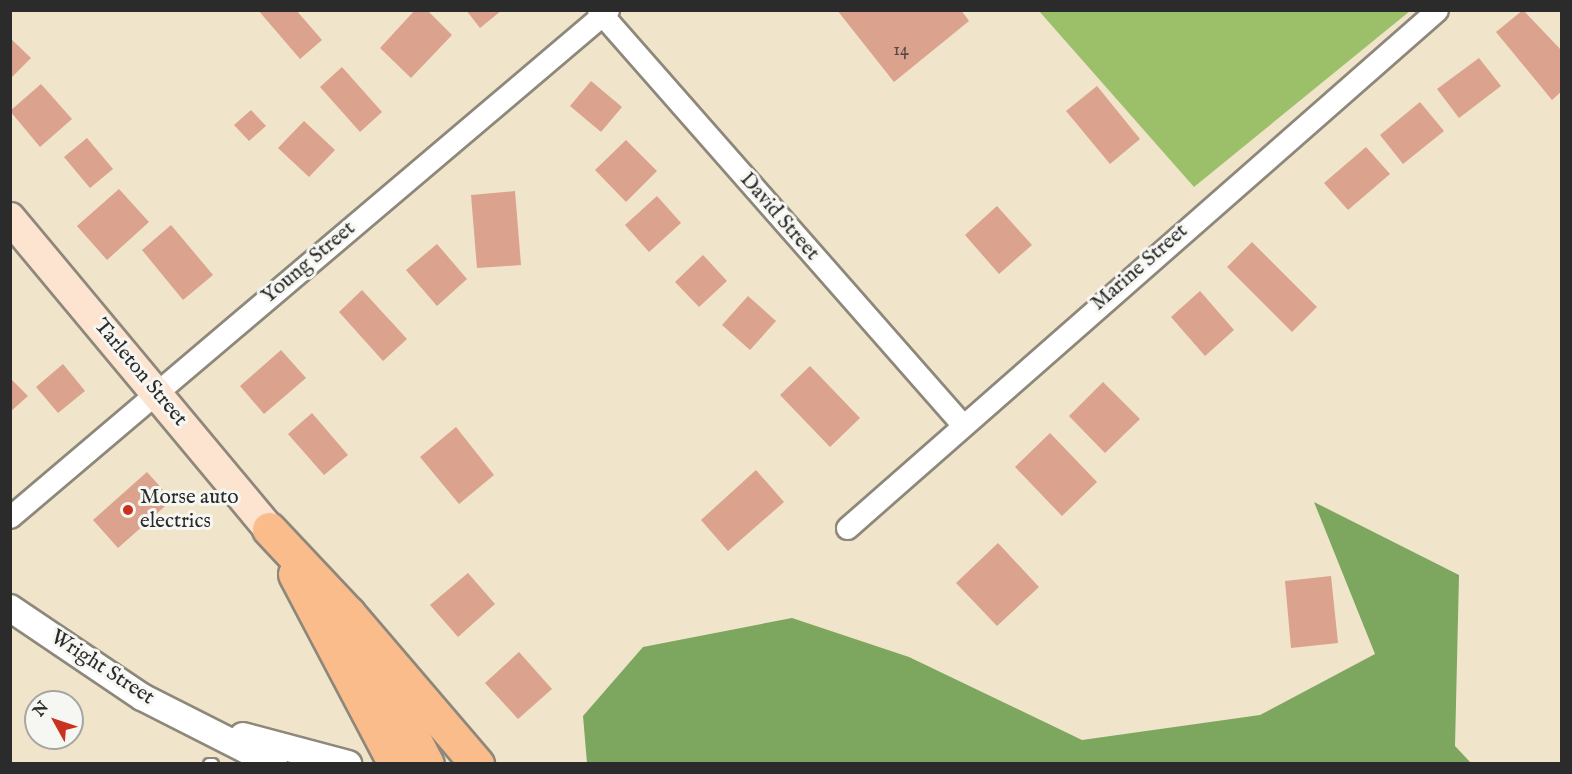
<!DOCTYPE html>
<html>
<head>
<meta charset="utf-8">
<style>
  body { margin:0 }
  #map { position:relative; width:1572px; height:774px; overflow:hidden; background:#f0e4cb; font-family:"IM FELL English",serif }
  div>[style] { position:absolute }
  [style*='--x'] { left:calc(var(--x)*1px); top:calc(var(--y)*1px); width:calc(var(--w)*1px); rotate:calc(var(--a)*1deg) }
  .green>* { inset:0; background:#9cc06a }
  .forest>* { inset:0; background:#7da65e }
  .building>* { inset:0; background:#dba28d }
  .roads { filter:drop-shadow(2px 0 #8e887b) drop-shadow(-2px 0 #8e887b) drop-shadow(0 2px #8e887b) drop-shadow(0 -2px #8e887b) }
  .service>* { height:10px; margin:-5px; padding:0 5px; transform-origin:5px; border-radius:5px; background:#fff }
  .minor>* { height:21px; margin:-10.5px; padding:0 10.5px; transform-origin:10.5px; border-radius:10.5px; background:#fff }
  .tertiary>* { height:26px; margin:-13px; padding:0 13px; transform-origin:13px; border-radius:13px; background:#fff }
  .secondary>* { height:30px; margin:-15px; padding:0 15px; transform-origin:15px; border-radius:15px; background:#fde4d1 }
  .trunk>* { height:33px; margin:-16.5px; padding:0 16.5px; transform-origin:16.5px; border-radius:16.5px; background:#fabc8b }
  .motorway>* { height:33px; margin:-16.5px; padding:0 16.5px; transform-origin:16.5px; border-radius:16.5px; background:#fabc8b }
  .dots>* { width:16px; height:16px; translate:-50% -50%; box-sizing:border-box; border:3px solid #f6f6f2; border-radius:50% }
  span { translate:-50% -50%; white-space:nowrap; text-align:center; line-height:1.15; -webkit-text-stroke:6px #f6f6f2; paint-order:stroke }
  .number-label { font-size:18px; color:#574944 }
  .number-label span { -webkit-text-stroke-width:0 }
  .street-label { font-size:21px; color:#2b2b2b }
  .poi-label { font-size:21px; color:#2b2b2b }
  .left { translate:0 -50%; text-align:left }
  .frame { position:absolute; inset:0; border:12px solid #2b2b2b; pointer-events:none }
  .north { position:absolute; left:24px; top:690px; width:60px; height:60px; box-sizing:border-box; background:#f6f6f2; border:2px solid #a5a5a2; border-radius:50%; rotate:310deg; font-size:16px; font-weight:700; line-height:24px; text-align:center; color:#2b2b2b }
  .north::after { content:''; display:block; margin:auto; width:21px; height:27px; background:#c8321e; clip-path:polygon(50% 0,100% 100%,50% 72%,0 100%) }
</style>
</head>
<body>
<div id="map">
  <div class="green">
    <div style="clip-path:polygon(1039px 11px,1410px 11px,1194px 187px)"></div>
  </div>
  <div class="forest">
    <div style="clip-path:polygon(1314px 502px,1459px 575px,1455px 746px,1471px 763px,587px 763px,583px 716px,643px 647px,792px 618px,909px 657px,1082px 740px,1260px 715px,1375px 654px)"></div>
  </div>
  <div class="building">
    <div style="clip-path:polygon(258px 10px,296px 10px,322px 40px,300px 59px)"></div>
    <div style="clip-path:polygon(415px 10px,427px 10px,452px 35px,411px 78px,380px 48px)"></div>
    <div style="clip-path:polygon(466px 10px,502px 10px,480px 28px)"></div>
    <div style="clip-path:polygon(837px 10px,961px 10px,969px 21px,894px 82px)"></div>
    <div style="clip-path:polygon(1523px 10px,1562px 51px,1562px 91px,1552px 100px,1496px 32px)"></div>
    <div style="clip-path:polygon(10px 38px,31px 58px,10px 79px)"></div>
    <div style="clip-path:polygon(1479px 58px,1501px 86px,1459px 118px,1437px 89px)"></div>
    <div style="clip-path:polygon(342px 67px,382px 112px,360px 132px,320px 87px)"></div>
    <div style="clip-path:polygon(591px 81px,622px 107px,601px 132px,570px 106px)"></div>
    <div style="clip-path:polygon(41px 84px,72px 119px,40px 147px,10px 111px)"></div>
    <div style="clip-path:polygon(1097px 86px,1140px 139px,1110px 164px,1066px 111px)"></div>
    <div style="clip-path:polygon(1420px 102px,1444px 131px,1403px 164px,1380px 135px)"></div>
    <div style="clip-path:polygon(251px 110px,266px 126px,249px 141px,234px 125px)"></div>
    <div style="clip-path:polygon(304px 121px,335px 150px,309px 177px,278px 148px)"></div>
    <div style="clip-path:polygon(87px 138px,113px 169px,90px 188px,64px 157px)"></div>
    <div style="clip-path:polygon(626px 140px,657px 171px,626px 202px,595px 170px)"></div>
    <div style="clip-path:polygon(1366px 147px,1390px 174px,1348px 210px,1324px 183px)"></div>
    <div style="clip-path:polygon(119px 189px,149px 222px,107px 260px,77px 226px)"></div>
    <div style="clip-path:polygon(515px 191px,521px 265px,477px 268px,471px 195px)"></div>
    <div style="clip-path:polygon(657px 196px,681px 223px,649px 252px,625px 225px)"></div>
    <div style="clip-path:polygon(997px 206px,1032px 245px,999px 274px,965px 235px)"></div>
    <div style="clip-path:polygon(171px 225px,213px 275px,183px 300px,142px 250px)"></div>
    <div style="clip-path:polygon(1252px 242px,1317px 307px,1292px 332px,1227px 267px)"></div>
    <div style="clip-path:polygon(437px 244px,467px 279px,437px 306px,406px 270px)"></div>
    <div style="clip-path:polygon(703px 255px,727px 281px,699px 307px,675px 282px)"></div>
    <div style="clip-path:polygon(362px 290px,407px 339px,383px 361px,339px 312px)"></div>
    <div style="clip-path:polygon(1200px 291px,1234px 330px,1205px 356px,1171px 317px)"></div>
    <div style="clip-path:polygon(748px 296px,776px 321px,750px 350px,722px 325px)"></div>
    <div style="clip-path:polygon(281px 350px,306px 378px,264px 414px,240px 386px)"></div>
    <div style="clip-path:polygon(63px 364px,85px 391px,58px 413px,36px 387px)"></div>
    <div style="clip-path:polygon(810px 366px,860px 418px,830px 447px,780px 395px)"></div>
    <div style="clip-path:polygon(10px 378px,28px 396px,10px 412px)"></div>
    <div style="clip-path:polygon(1103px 382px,1140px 419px,1105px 453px,1069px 416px)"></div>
    <div style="clip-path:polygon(312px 413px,348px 455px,324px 475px,288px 434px)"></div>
    <div style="clip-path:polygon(456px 427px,494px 475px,459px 504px,420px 457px)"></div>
    <div style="clip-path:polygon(1050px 433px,1097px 482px,1062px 516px,1015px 467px)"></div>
    <div style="clip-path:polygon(756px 470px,784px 502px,728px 551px,701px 520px)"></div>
    <div style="clip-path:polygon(147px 472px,172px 500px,118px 548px,93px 520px)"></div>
    <div style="clip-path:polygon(998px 543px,1039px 587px,997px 626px,956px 583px)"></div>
    <div style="clip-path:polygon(468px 573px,495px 604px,458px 637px,430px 605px)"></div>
    <div style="clip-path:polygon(1331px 576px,1338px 643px,1291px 648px,1285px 581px)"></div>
    <div style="clip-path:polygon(519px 652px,552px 689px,518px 719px,485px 683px)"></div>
  </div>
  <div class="roads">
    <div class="service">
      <div style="--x:209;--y:764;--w:4;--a:0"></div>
    </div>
    <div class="minor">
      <div style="--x:598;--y:10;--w:550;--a:48.69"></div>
      <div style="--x:10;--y:517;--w:784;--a:-40.29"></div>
      <div style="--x:847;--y:528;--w:785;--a:-41.28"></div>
    </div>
    <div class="tertiary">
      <div style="--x:10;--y:608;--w:159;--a:34"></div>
      <div style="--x:142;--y:697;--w:148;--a:26.9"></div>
      <div style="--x:243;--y:736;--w:109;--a:14.9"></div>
    </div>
    <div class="secondary">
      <div style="--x:10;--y:218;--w:405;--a:50.2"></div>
    </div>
    <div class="trunk">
      <div style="--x:269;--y:529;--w:115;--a:46.8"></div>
      <div style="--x:348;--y:613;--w:170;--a:62.4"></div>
      <div style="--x:295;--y:574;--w:215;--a:62.2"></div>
    </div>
    <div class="motorway">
      <div style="--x:348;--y:613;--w:199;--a:49.5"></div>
    </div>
  </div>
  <div class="dots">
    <div style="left:128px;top:510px;background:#c8321e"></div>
  </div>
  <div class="number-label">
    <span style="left:901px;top:51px">14</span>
  </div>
  <div class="street-label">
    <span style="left:779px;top:217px;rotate:49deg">David Street</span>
    <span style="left:309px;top:263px;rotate:-40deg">Young Street</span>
    <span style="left:1140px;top:268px;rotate:-41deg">Marine Street</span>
    <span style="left:140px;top:373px;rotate:50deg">Tarleton Street</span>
    <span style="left:102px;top:668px;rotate:33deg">Wright Street</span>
  </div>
  <div class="poi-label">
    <span class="left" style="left:140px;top:510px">Morse auto<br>electrics</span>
  </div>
  <div class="frame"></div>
  <div class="north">N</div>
</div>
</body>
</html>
